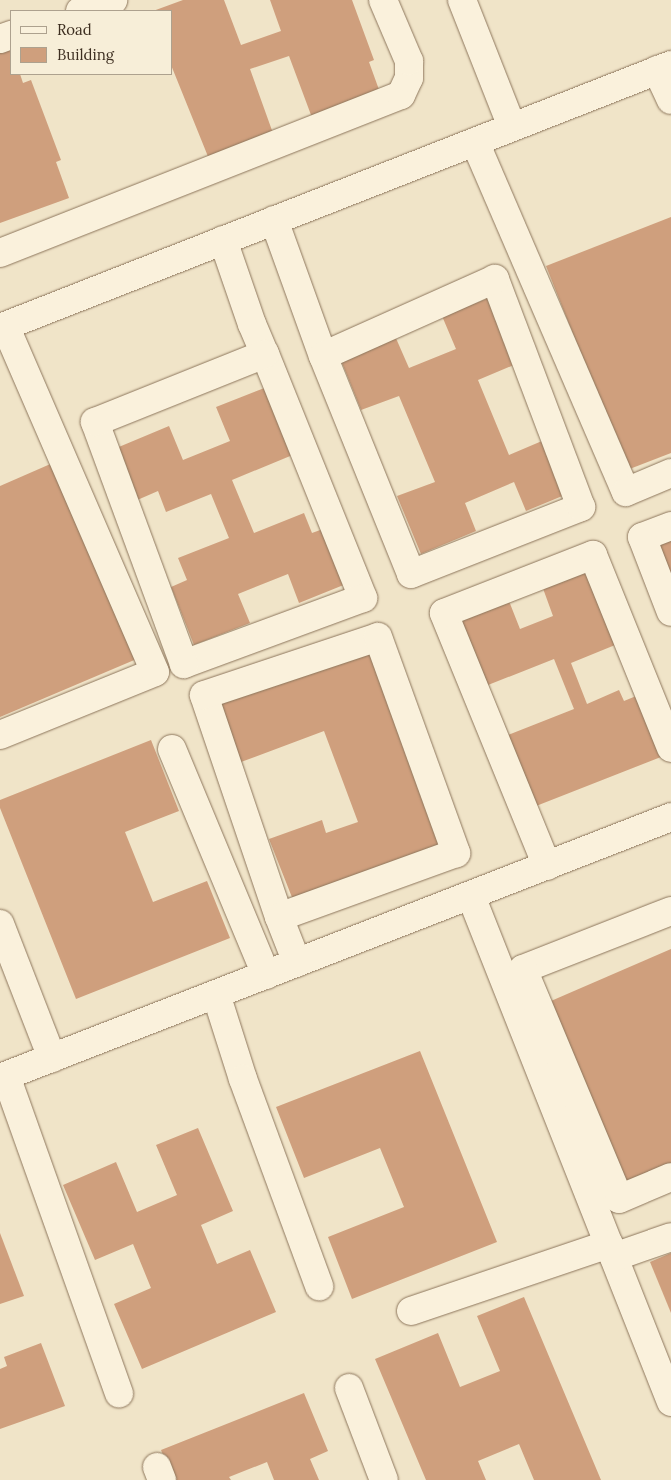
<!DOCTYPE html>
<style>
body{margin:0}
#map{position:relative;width:671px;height:1480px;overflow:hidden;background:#f0e4c8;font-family:Lora,serif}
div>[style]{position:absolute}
.building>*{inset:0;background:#cf9f7d}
.roads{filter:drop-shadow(0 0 1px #8d765c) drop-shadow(0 0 1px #8d765c)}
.street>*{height:28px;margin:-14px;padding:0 14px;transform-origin:14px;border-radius:14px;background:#faf1dc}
span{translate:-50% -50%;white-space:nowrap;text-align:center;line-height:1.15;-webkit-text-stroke:4.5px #f7eed8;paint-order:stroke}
.legend{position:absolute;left:10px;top:10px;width:162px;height:65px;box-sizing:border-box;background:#f7eed8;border:1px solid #ada18e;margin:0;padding:6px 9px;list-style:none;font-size:15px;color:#3d2e20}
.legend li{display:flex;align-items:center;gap:10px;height:25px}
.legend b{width:25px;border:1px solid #ada18e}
</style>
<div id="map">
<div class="building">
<i style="clip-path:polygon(183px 0,224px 0,241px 45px,281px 31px,270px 0,352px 0,374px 60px,369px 62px,382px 98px,314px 123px,289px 56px,250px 69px,274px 136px,209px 159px,171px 65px,171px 11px,153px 11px)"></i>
<i style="clip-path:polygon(10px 47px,11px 74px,20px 74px,23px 83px,31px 80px,61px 160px,56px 162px,69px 198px,0 223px,0 51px)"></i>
<i style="clip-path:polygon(671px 217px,671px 453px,627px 470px,546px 266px)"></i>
<i style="clip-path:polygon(494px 296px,521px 362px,478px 380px,509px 455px,549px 438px,572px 492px,526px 511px,514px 482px,465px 503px,476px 531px,421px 554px,397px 496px,435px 482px,399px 396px,361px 410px,340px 358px,395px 336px,409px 368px,456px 349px,442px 316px)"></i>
<i style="clip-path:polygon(267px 387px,295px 454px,232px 480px,254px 533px,304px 513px,312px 533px,323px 529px,346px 584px,299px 603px,288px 574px,238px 594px,250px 623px,194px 645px,171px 587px,187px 580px,178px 558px,229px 538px,211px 494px,166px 512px,158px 491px,135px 501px,114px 449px,169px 426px,183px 460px,230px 441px,216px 407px)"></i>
<i style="clip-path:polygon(55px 462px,139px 658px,0 717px,0 486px)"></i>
<i style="clip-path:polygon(671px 535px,671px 588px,653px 542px)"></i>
<i style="clip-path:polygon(589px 564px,620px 643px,571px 663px,587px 704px,619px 690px,624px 701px,641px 694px,666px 755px,531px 808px,503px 737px,574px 709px,554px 659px,483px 687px,455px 617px,507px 596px,520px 629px,553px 616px,541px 583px)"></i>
<i style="clip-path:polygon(370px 646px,447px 849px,295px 905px,269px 839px,322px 820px,326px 833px,358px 822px,324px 731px,241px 762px,218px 703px)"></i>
<i style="clip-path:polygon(151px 740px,179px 811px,125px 832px,153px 902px,207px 881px,230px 938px,76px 999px,0 808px,0 800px)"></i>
<i style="clip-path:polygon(671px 949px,671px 1163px,623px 1184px,544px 1004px)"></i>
<i style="clip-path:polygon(420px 1051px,497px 1242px,352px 1299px,328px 1237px,404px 1207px,380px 1148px,304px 1178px,276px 1107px)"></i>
<i style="clip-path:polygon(198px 1128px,233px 1211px,201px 1225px,217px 1264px,250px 1250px,276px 1312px,142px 1369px,114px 1304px,151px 1288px,133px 1244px,95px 1260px,63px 1185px,116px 1162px,137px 1212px,177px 1195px,156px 1145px)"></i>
<i style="clip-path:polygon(0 1233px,24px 1296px,0 1304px)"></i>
<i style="clip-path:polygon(671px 1253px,671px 1313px,650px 1262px)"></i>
<i style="clip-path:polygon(524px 1297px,601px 1480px,534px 1480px,519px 1444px,478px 1461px,486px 1480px,426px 1480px,375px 1359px,438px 1333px,460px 1387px,500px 1371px,477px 1316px)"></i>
<i style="clip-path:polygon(41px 1343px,65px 1406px,0 1429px,0 1369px,7px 1366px,4px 1357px)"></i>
<i style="clip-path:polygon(304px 1393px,328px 1451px,310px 1459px,319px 1480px,274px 1480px,267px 1462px,229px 1477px,231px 1480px,173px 1480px,161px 1450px)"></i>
</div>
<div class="roads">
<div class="street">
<i style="left:462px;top:0;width:136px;rotate:68.5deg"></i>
<i style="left:80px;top:11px;width:35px;rotate:-18deg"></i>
<i style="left:0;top:39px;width:12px;rotate:-20deg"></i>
<i style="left:657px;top:70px;width:33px;rotate:65deg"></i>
<i style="left:475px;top:142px;width:381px;rotate:66.7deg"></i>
<i style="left:626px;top:492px;width:49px;rotate:-22.9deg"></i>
<i style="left:274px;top:220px;width:145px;rotate:70.2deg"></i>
<i style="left:323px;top:356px;width:235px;rotate:68deg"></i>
<i style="left:411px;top:574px;width:183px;rotate:-21.5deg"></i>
<i style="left:581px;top:507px;width:244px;rotate:-110.7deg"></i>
<i style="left:495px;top:279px;width:188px;rotate:155.9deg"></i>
<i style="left:223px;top:240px;width:89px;rotate:71deg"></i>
<i style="left:252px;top:324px;width:33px;rotate:67deg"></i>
<i style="left:265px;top:354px;width:263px;rotate:68.1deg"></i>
<i style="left:363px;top:598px;width:191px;rotate:159.8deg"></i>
<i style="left:184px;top:664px;width:258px;rotate:-110.2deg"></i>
<i style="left:95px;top:422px;width:183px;rotate:-21.8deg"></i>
<i style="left:0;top:253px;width:431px;rotate:-21.5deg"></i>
<i style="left:401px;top:95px;width:19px;rotate:-65deg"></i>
<i style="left:409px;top:78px;width:17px;rotate:-90deg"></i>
<i style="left:409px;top:61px;width:66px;rotate:-113.1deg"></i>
<i style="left:0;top:328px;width:721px;rotate:-21.4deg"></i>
<i style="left:671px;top:526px;width:31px;rotate:159deg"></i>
<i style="left:642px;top:537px;width:80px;rotate:68.9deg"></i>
<i style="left:0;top:735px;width:167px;rotate:-22.1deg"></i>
<i style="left:155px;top:672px;width:377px;rotate:-113.4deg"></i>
<i style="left:172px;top:749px;width:245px;rotate:67.4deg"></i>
<i style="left:547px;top:866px;width:273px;rotate:-112.2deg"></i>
<i style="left:444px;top:613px;width:160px;rotate:-21.3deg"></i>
<i style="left:593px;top:555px;width:208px;rotate:68deg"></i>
<i style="left:471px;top:896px;width:544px;rotate:68.43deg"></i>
<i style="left:671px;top:911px;width:159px;rotate:158.6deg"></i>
<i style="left:523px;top:969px;width:249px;rotate:67.3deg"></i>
<i style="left:619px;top:1199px;width:56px;rotate:-22.9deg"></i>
<i style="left:279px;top:917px;width:234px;rotate:-108.7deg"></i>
<i style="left:204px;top:695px;width:183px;rotate:-18.4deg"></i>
<i style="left:378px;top:637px;width:230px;rotate:70.1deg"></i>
<i style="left:456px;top:853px;width:188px;rotate:160.1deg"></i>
<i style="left:279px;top:917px;width:49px;rotate:68.6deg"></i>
<i style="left:0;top:924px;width:144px;rotate:68.8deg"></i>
<i style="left:216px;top:994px;width:89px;rotate:72.4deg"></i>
<i style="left:243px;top:1079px;width:221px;rotate:69.8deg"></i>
<i style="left:6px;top:1076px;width:337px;rotate:70.4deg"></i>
<i style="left:0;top:1078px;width:720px;rotate:-21.25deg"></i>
<i style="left:614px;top:1257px;width:60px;rotate:-19.3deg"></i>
<i style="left:411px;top:1311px;width:209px;rotate:-18.7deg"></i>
<i style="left:349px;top:1388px;width:98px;rotate:69.2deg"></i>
<i style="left:157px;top:1467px;width:14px;rotate:69deg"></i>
</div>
</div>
<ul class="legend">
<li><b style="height:6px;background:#faf1dc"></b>Road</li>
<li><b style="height:14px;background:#cf9f7d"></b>Building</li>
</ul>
</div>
